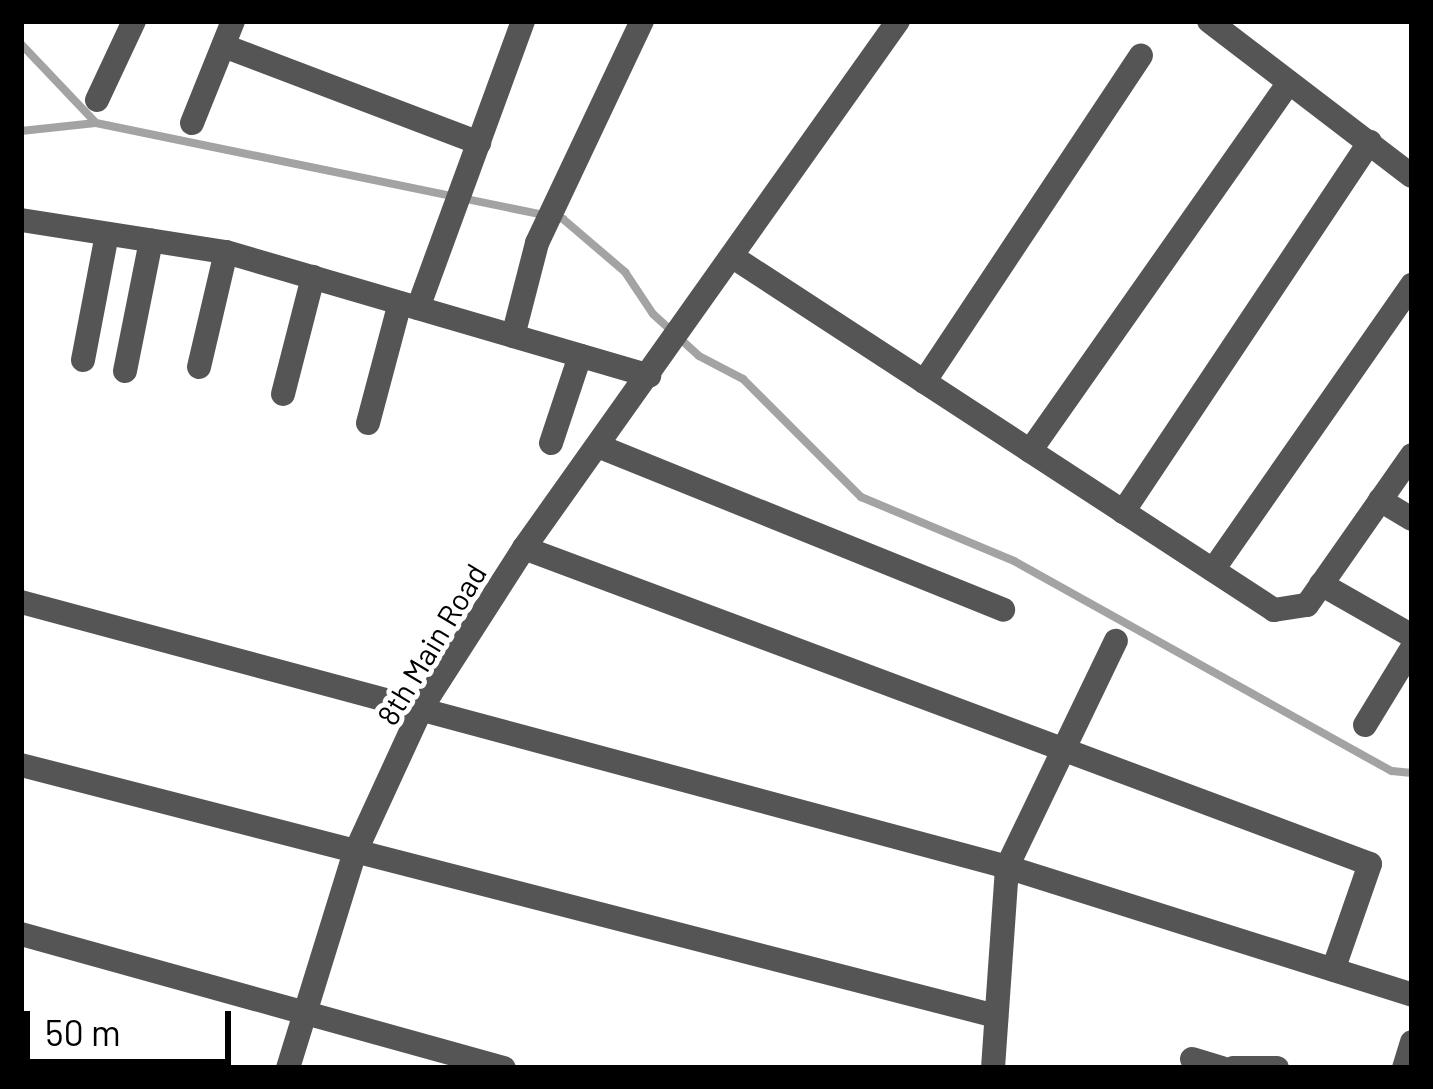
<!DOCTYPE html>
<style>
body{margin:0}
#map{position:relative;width:1433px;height:1089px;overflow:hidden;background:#fff;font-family:Barlow,sans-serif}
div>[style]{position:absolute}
.stream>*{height:8px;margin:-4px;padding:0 4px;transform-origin:4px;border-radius:4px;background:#a3a3a3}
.minor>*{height:24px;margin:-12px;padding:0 12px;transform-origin:12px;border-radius:12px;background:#555}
span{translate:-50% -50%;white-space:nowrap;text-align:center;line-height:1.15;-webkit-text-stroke:10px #fff;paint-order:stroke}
.street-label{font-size:30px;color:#000}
.frame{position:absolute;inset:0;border:24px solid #000;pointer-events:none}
.scale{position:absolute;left:24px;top:1011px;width:207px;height:54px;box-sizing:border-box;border:6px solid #000;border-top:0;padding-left:15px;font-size:36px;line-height:42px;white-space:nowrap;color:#000;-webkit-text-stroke:9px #fff;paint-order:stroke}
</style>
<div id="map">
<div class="stream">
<i style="left:21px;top:44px;width:108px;rotate:46.5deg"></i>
<i style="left:21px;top:131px;width:75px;rotate:-6.1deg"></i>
<i style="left:96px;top:123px;width:477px;rotate:11.6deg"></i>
<i style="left:563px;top:219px;width:82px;rotate:40.5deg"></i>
<i style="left:625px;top:272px;width:50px;rotate:56.3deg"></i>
<i style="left:653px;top:314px;width:62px;rotate:42.4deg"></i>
<i style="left:699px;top:356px;width:50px;rotate:27.6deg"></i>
<i style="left:743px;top:379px;width:167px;rotate:45deg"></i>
<i style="left:861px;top:497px;width:166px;rotate:22.7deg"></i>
<i style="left:1014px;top:561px;width:432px;rotate:29.1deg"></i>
<i style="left:1392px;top:771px;width:20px;rotate:6deg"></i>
</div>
<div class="minor">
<i style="left:1209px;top:21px;width:255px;rotate:37.4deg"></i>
<i style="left:224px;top:46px;width:273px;rotate:20.8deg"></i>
<i style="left:97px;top:100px;width:87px;rotate:-64.9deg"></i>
<i style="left:192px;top:123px;width:110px;rotate:-68.1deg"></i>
<i style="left:21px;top:220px;width:207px;rotate:8.9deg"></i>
<i style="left:226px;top:252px;width:441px;rotate:16.3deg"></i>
<i style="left:733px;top:257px;width:646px;rotate:33.12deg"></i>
<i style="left:1274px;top:610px;width:33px;rotate:-9deg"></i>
<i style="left:1307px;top:605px;width:183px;rotate:-55deg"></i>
<i style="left:418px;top:308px;width:306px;rotate:-69.9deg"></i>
<i style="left:513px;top:336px;width:96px;rotate:-75.5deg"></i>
<i style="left:537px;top:243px;width:246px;rotate:-64.7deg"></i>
<i style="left:83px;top:360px;width:128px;rotate:-79.2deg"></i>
<i style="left:199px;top:367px;width:118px;rotate:-76.8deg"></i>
<i style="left:125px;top:371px;width:133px;rotate:-78.7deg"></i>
<i style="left:924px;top:382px;width:392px;rotate:-56.4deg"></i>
<i style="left:283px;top:394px;width:121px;rotate:-75.6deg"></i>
<i style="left:368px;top:423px;width:124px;rotate:-75.1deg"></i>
<i style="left:551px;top:443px;width:92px;rotate:-71.6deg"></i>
<i style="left:598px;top:446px;width:437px;rotate:22deg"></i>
<i style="left:1030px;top:451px;width:449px;rotate:-54.9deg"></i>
<i style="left:1380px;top:500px;width:37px;rotate:31deg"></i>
<i style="left:1123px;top:512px;width:445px;rotate:-56.3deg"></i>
<i style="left:524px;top:548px;width:903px;rotate:20.48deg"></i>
<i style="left:1370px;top:864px;width:112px;rotate:109.2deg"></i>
<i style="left:1213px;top:570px;width:348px;rotate:-55.1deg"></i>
<i style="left:1321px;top:584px;width:105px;rotate:29.7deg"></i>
<i style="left:21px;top:602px;width:1021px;rotate:15.04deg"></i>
<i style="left:1007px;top:867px;width:425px;rotate:17.5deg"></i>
<i style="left:1365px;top:725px;width:90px;rotate:-58.6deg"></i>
<i style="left:21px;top:765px;width:1007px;rotate:14.44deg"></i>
<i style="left:21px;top:934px;width:501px;rotate:15.51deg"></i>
<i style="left:1192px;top:1059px;width:31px;rotate:17deg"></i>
<i style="left:288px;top:1068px;width:223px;rotate:-72.8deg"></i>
<i style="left:354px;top:855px;width:163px;rotate:-65.3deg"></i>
<i style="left:422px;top:707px;width:189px;rotate:-57.3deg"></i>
<i style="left:524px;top:548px;width:646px;rotate:-54.64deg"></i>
<i style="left:993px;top:1068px;width:201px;rotate:-86deg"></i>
<i style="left:1007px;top:867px;width:251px;rotate:-64.3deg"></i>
<i style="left:1233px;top:1068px;width:44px"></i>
<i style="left:1404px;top:1068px;width:27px;rotate:-73deg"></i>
</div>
<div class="street-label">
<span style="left:431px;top:644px;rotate:-59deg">8th Main Road</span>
</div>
<div class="frame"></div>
<div class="scale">50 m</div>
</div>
